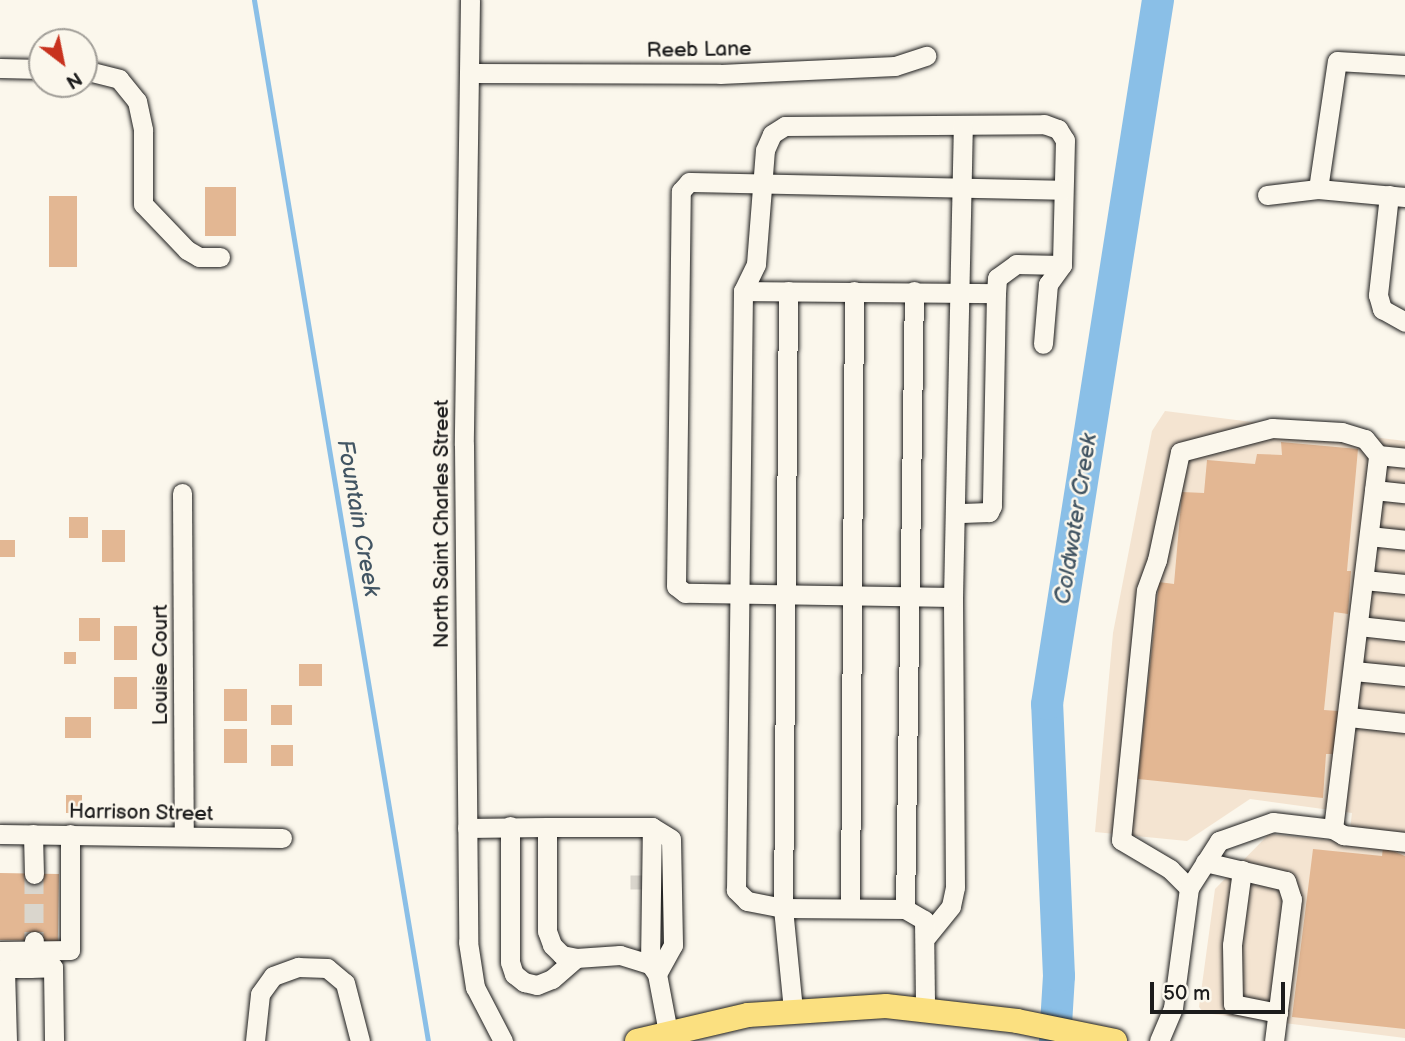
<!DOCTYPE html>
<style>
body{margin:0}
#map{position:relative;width:1405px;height:1041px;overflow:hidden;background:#fbf7ec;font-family:"Balsamiq Sans",sans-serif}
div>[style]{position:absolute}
.built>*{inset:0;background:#f4e4d1}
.stream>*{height:5px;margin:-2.5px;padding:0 2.5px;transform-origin:2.5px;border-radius:2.5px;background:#8abfe7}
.river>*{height:32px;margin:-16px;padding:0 16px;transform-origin:16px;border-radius:16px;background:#8abfe7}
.building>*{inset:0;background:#e3b793;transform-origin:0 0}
.minor-tunnel>*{height:19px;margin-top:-9.5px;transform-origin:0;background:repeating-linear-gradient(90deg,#dad6cd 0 19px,transparent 0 29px)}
.roads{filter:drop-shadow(0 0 2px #1c1c1c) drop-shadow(0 0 2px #1c1c1c)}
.minor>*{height:19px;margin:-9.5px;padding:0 9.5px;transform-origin:9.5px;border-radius:9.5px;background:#fbf7ec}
.major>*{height:24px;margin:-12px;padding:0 12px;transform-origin:12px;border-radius:12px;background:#fbe080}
span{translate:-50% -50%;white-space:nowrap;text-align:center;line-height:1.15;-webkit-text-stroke:5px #fbf7ec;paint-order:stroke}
.street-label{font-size:21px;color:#1c1c1c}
.water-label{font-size:23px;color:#425563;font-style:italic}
.north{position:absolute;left:28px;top:28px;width:70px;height:70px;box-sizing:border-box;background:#fbf7ec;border:2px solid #a29f99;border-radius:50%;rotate:148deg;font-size:19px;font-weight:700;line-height:28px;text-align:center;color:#1c1c1c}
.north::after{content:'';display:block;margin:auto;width:24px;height:32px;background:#c8321e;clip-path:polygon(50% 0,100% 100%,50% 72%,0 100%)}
.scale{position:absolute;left:1150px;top:982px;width:135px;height:32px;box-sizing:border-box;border:4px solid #1c1c1c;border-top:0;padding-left:9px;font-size:21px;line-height:24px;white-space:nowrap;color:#1c1c1c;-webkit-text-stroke:5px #fbf7ec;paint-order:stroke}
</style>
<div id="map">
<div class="built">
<i style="clip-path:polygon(1165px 411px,1405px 441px,1405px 1038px,1204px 1013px,1199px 1007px,1215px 889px,1269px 834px,1377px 845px,1350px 830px,1352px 813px,1250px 799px,1187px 841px,1095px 832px,1113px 633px,1152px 431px)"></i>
</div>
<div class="stream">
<i style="left:254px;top:0;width:1055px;rotate:80.51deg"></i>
</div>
<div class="river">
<i style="left:1055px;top:1041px;width:65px;rotate:-86.5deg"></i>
<i style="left:1059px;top:976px;width:272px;rotate:-92.5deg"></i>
<i style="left:1047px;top:704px;width:713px;rotate:-81.04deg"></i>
</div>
<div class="building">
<i style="left:205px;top:187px;width:31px;height:49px"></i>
<i style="left:49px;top:196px;width:28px;height:71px"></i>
<i style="clip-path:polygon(1281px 442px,1358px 449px,1347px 571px,1351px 571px,1348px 614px,1334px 612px,1324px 710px,1338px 711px,1334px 754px,1326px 754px,1323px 798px,1138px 779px,1159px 582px,1174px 584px,1182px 492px,1204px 493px,1207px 460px,1255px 464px,1257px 454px,1282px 455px)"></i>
<i style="left:69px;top:517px;width:19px;height:21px"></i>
<i style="left:102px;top:530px;width:23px;height:32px"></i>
<i style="left:0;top:540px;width:15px;height:17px"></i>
<i style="left:79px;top:618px;width:21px;height:23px"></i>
<i style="left:137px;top:626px;width:34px;height:23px;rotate:90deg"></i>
<i style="left:64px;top:652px;width:12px;height:12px"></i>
<i style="left:299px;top:664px;width:23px;height:22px"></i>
<i style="left:114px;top:677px;width:23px;height:32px"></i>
<i style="left:224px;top:689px;width:23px;height:32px"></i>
<i style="left:271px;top:705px;width:21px;height:20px"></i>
<i style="left:65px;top:717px;width:26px;height:21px"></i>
<i style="left:224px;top:729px;width:23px;height:34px"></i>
<i style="left:271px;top:745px;width:22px;height:21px"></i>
<i style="left:66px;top:795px;width:16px;height:18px"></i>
<i style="clip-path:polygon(1383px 847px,1405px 856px,1405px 1029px,1292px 1017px,1313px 849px,1382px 856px)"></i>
<i style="left:0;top:873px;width:59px;height:67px;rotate:1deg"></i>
</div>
<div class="minor-tunnel">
<i style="left:34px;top:874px;width:66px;rotate:90deg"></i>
<i style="left:640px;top:875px;width:14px;rotate:90deg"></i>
</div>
<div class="roads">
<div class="minor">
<i style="left:470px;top:0;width:445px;rotate:90.8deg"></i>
<i style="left:464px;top:445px;width:497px;rotate:89.5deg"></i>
<i style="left:468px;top:942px;width:46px;rotate:81.2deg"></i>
<i style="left:475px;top:987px;width:61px;rotate:62.6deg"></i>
<i style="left:0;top:68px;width:42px;rotate:1.4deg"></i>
<i style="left:84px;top:70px;width:36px;rotate:14deg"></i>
<i style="left:119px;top:79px;width:28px;rotate:51deg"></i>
<i style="left:137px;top:101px;width:30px;rotate:78deg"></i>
<i style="left:143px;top:130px;width:74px;rotate:90deg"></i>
<i style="left:143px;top:204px;width:64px;rotate:46.3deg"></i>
<i style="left:187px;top:250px;width:14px;rotate:30deg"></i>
<i style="left:199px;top:257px;width:21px"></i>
<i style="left:470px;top:73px;width:250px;rotate:0.2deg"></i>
<i style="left:720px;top:74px;width:175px;rotate:-2.6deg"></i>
<i style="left:895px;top:66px;width:33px;rotate:-18deg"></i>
<i style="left:1318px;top:189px;width:129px;rotate:-81.6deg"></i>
<i style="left:1337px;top:61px;width:68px;rotate:3.4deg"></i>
<i style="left:1267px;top:195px;width:51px;rotate:-6.7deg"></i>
<i style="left:1318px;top:189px;width:87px;rotate:5.3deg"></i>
<i style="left:1389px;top:195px;width:101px;rotate:96.3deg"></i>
<i style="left:1378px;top:295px;width:15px;rotate:74deg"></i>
<i style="left:1382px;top:309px;width:26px;rotate:29deg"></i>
<i style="left:743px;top:291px;width:253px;rotate:0.5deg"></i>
<i style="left:996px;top:293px;width:213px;rotate:91.1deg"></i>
<i style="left:992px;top:506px;width:7px;rotate:117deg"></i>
<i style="left:989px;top:512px;width:34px;rotate:178deg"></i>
<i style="left:788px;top:291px;width:617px;rotate:90.46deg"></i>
<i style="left:783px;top:908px;width:37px;rotate:-169deg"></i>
<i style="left:747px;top:901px;width:16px;rotate:-135deg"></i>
<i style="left:736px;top:890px;width:599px;rotate:-89.33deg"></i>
<i style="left:743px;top:291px;width:30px;rotate:-64deg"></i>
<i style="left:756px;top:264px;width:114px;rotate:-85.5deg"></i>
<i style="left:765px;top:150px;width:17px;rotate:-66deg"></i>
<i style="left:772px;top:134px;width:15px;rotate:-32deg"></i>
<i style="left:785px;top:126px;width:259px;rotate:-0.4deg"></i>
<i style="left:1044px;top:124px;width:15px;rotate:20deg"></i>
<i style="left:1058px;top:129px;width:13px;rotate:58deg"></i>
<i style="left:1065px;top:140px;width:125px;rotate:91.4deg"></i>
<i style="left:1062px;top:265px;width:24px;rotate:126deg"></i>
<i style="left:1048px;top:284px;width:60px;rotate:94.8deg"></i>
<i style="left:996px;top:293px;width:15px;rotate:-86deg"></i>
<i style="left:997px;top:278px;width:24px;rotate:-36deg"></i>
<i style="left:1016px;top:264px;width:46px;rotate:1.2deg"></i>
<i style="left:1374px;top:490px;width:31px;rotate:6deg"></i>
<i style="left:182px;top:493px;width:343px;rotate:89.7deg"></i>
<i style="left:1369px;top:536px;width:36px;rotate:6deg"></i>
<i style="left:1364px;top:580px;width:41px;rotate:5.6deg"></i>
<i style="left:953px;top:597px;width:268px;rotate:-179.1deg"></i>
<i style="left:685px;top:593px;width:11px;rotate:-142deg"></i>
<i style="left:676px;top:586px;width:395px;rotate:-89.3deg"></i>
<i style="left:681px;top:191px;width:12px;rotate:-48deg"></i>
<i style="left:689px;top:182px;width:374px;rotate:1.2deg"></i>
<i style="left:1359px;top:626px;width:46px;rotate:6.2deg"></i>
<i style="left:1354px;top:671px;width:51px;rotate:5.6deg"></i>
<i style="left:1349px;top:717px;width:56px;rotate:6.1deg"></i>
<i style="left:510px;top:826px;width:136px;rotate:90deg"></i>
<i style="left:510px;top:962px;width:13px;rotate:72deg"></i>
<i style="left:514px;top:974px;width:13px;rotate:39deg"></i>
<i style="left:524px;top:982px;width:13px;rotate:13deg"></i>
<i style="left:537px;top:985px;width:16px;rotate:-22deg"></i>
<i style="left:552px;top:979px;width:32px;rotate:-41deg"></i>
<i style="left:547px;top:827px;width:105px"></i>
<i style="left:652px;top:827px;width:22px;rotate:32deg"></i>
<i style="left:671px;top:839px;width:106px;rotate:88.9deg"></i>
<i style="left:673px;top:945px;width:33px;rotate:119deg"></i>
<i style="left:467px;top:828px;width:80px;rotate:-0.7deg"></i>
<i style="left:547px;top:827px;width:104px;rotate:90deg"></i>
<i style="left:547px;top:931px;width:15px;rotate:70deg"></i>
<i style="left:552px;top:945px;width:14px;rotate:45deg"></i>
<i style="left:562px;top:955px;width:14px;rotate:12deg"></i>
<i style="left:576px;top:958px;width:44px;rotate:-3.9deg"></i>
<i style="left:620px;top:955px;width:31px;rotate:17deg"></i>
<i style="left:650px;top:964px;width:12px;rotate:55deg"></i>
<i style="left:657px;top:974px;width:59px;rotate:79.3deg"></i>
<i style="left:1333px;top:829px;width:12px;rotate:31deg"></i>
<i style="left:1343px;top:835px;width:62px;rotate:6.4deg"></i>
<i style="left:0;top:834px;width:282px;rotate:0.8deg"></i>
<i style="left:33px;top:834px;width:40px;rotate:88.6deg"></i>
<i style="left:1205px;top:862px;width:83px;rotate:13.2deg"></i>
<i style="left:1286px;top:881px;width:19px;rotate:72deg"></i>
<i style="left:1292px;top:899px;width:143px;rotate:97.2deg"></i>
<i style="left:1242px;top:870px;width:76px;rotate:97.6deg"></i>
<i style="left:1232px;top:945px;width:59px;rotate:89deg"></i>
<i style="left:1233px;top:1004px;width:46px;rotate:11.3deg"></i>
<i style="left:1189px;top:888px;width:27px;rotate:-135deg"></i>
<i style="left:1170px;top:869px;width:57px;rotate:-149.4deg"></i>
<i style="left:1121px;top:840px;width:251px;rotate:-84.3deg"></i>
<i style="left:1146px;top:590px;width:32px;rotate:-70deg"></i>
<i style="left:1157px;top:560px;width:110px;rotate:-78deg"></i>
<i style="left:1180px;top:452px;width:95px;rotate:-14.6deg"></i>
<i style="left:1272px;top:428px;width:70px;rotate:3.3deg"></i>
<i style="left:1342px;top:432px;width:24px;rotate:17deg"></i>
<i style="left:1365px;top:439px;width:21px;rotate:51deg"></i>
<i style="left:850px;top:908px;width:617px;rotate:-89.63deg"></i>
<i style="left:905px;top:909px;width:618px;rotate:-89.17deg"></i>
<i style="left:927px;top:936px;width:38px;rotate:-51deg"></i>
<i style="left:951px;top:906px;width:19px;rotate:-78deg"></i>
<i style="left:955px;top:887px;width:290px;rotate:-90.4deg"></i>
<i style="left:953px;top:597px;width:472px;rotate:-88.8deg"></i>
<i style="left:34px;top:941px;width:27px;rotate:98deg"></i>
<i style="left:30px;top:968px;width:23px;rotate:-2deg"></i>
<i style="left:53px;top:967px;width:74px;rotate:89.2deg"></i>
<i style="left:0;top:951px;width:70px;rotate:-0.8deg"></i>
<i style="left:70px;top:950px;width:116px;rotate:-90deg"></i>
<i style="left:650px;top:964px;width:137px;rotate:-89.2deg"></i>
<i style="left:793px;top:1010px;width:102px;rotate:-95.6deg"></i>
<i style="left:783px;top:908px;width:122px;rotate:0.5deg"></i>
<i style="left:905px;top:909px;width:22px;rotate:30deg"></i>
<i style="left:924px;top:920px;width:88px;rotate:89.3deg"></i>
<i style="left:7px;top:1041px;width:73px;rotate:-91.6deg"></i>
<i style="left:5px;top:968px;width:25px"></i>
<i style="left:255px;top:1041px;width:47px;rotate:-83.9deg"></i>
<i style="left:260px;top:994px;width:22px;rotate:-54deg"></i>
<i style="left:273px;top:976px;width:27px;rotate:-20deg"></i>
<i style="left:298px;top:967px;width:29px;rotate:2deg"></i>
<i style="left:327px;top:968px;width:23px;rotate:40deg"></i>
<i style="left:345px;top:983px;width:60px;rotate:75.5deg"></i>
<i style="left:1159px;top:1041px;width:36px;rotate:-67deg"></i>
<i style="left:1173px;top:1008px;width:121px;rotate:-82.4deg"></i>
<i style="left:1189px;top:888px;width:56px;rotate:-57.4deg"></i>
<i style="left:1219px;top:841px;width:57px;rotate:-19.4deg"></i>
<i style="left:1273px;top:822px;width:60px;rotate:6.7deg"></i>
<i style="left:1333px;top:829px;width:377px;rotate:-83.1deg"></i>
<i style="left:1378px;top:455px;width:27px;rotate:6deg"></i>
</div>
<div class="major">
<i style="left:637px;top:1041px;width:114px;rotate:-13.2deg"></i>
<i style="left:748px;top:1015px;width:138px;rotate:-3.7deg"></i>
<i style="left:886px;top:1006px;width:132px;rotate:6.5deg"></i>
<i style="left:1017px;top:1021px;width:100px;rotate:11.5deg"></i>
</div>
</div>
<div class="street-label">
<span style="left:699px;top:50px;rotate:-1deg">Reeb Lane</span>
<span style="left:442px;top:524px;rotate:-90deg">North Saint Charles Street</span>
<span style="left:161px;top:665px;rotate:-90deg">Louise Court</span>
<span style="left:141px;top:813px;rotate:1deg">Harrison Street</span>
</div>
<div class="water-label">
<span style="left:358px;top:518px;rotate:80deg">Fountain Creek</span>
<span style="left:1076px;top:519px;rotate:-81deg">Coldwater Creek</span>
</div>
<div class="north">N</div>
<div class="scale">50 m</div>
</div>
